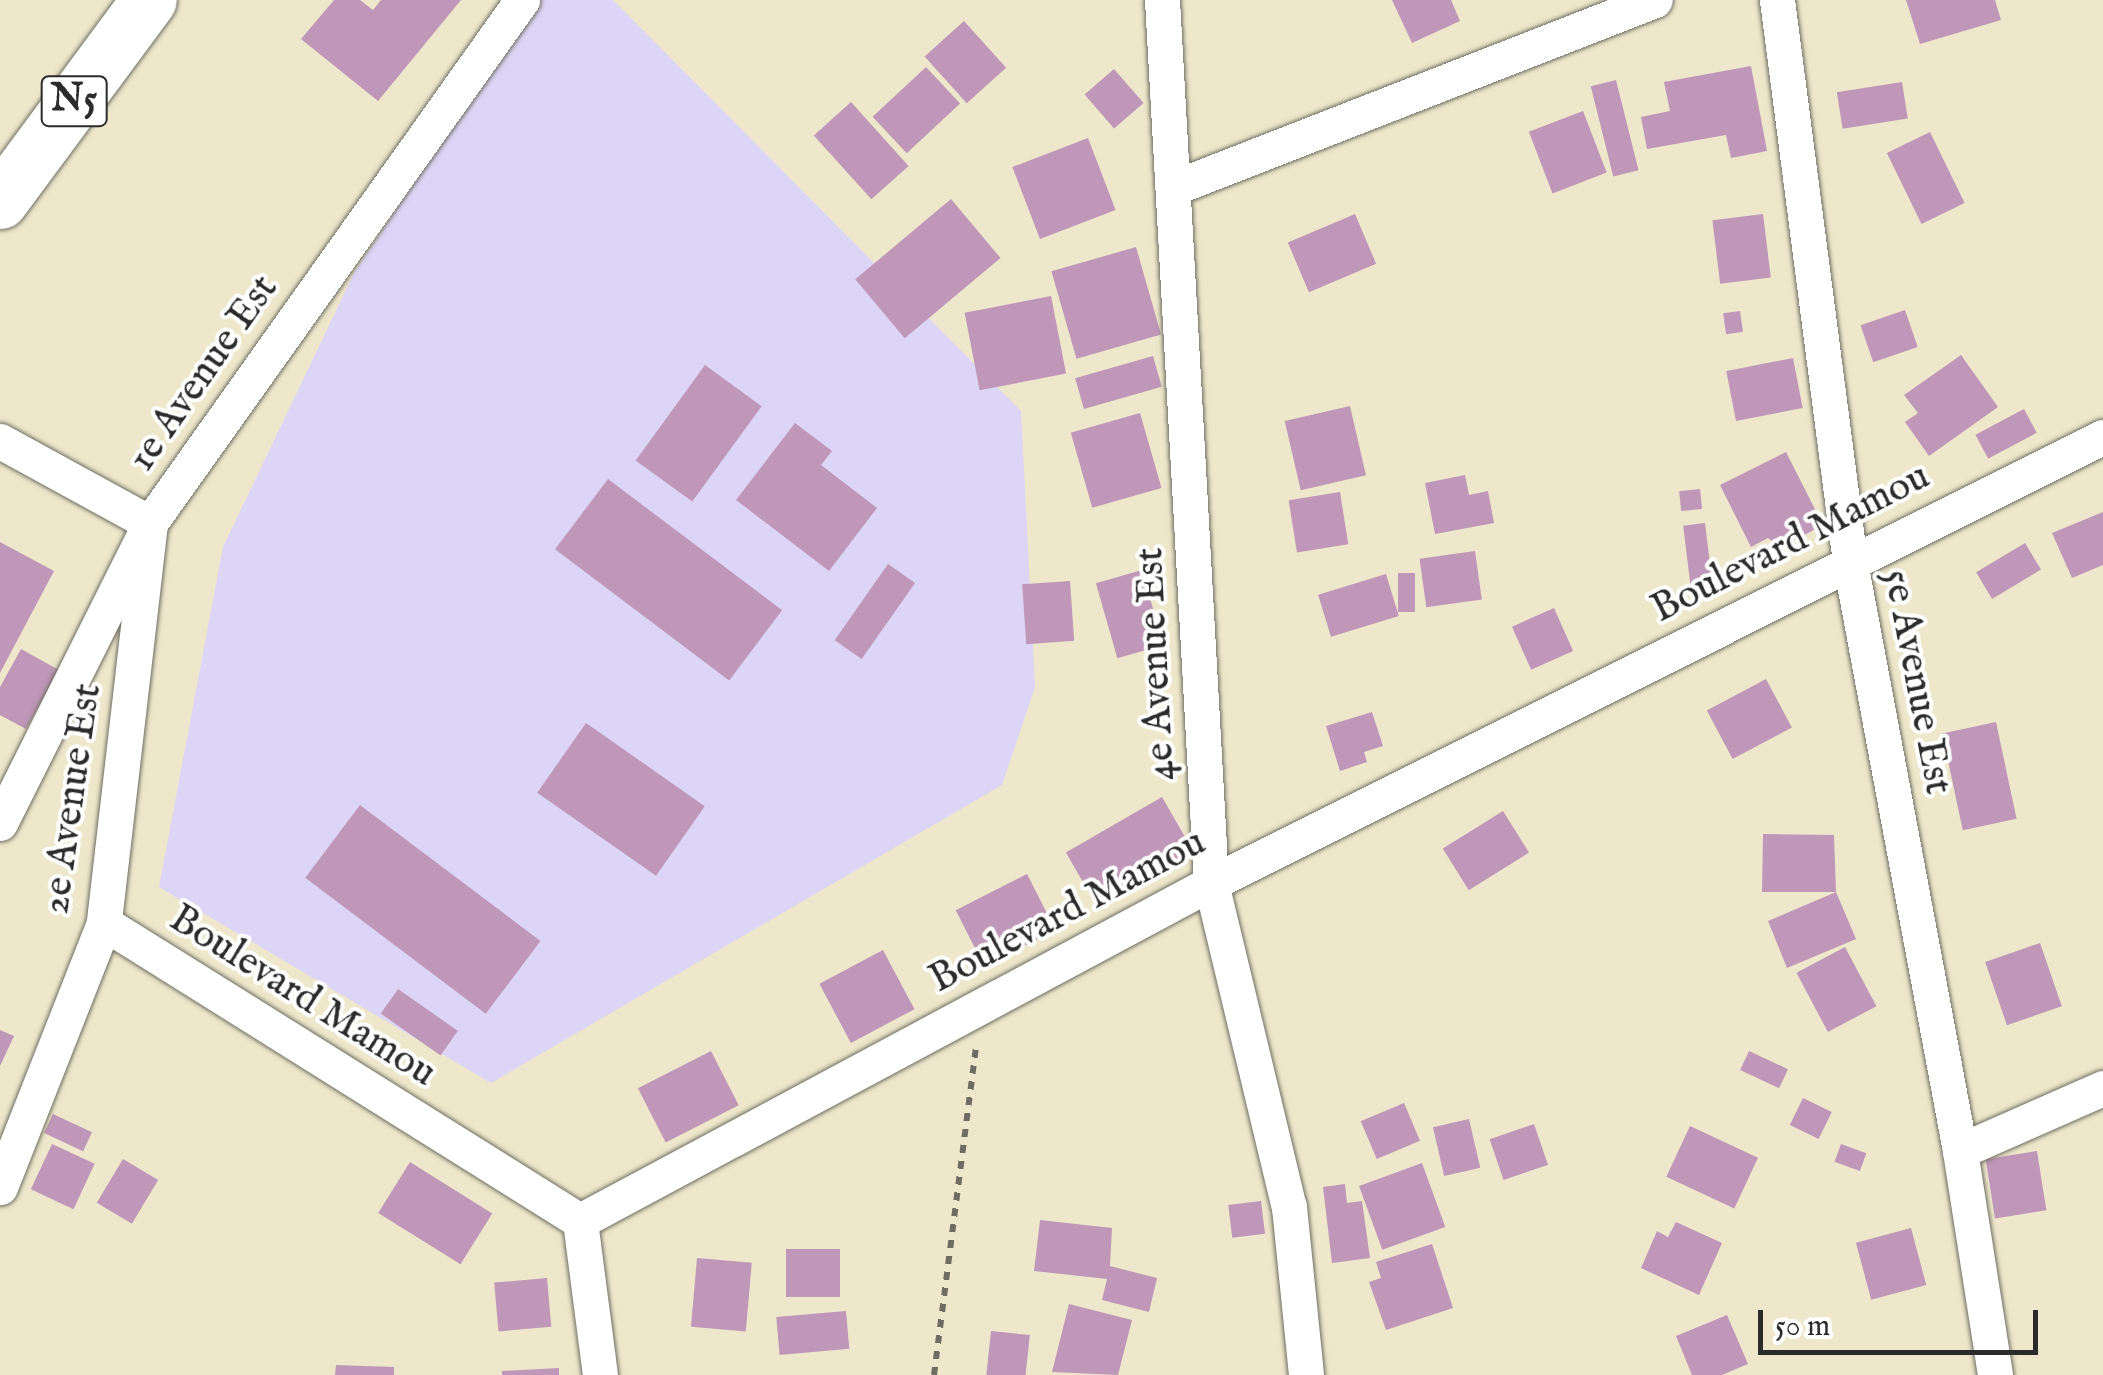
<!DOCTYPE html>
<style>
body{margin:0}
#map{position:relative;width:2103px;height:1375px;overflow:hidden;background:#eee7cb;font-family:"IM FELL English",serif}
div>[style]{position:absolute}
.built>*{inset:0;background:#ddd5f6}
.building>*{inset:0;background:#bf97b8;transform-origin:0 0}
.path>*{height:6px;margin-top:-3px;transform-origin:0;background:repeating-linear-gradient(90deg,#6f6d63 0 8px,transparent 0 16px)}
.roads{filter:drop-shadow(0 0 2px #6f6d63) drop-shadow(0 0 2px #6f6d63)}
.street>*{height:35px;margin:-17.5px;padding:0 17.5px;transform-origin:17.5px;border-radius:17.5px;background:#fff}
.highway>*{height:55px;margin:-27.5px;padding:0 27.5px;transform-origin:27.5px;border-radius:27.5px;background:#fff}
span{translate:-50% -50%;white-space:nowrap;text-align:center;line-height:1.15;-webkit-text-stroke:8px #fff;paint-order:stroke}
.shield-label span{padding:2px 8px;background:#fff;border:2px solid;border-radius:8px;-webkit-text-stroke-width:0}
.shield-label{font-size:38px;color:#2b2b2b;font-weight:700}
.street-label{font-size:40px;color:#2b2b2b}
.scale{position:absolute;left:1758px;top:1310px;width:280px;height:45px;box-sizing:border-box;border:5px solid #2b2b2b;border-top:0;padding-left:12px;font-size:30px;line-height:35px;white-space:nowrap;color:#2b2b2b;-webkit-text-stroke:8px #fff;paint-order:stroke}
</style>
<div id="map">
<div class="built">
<i style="clip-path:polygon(536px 0,613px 0,1021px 411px,1035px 687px,1002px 785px,491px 1083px,159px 887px,223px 547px,354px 273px)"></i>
</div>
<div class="building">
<i style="clip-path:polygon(334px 0,360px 0,373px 10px,381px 0,461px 0,378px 101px,301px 39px)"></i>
<i style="clip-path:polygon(1392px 0,1451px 0,1460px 21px,1412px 43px)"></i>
<i style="clip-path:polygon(1906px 0,1995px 0,2001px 20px,1920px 44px)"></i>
<i style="left:964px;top:21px;width:63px;height:53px;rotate:48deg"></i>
<i style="clip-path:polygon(1751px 66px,1767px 151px,1731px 158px,1726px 135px,1647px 149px,1641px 117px,1670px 111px,1664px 82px)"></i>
<i style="left:926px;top:67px;width:50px;height:73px;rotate:47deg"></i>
<i style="left:1114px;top:69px;width:45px;height:39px;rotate:49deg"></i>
<i style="left:1616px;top:80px;width:93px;height:26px;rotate:76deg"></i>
<i style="left:1902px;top:82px;width:37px;height:66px;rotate:81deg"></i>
<i style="left:851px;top:102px;width:86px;height:50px;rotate:48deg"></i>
<i style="left:1583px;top:111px;width:66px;height:58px;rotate:69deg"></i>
<i style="left:1930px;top:132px;width:79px;height:48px;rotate:64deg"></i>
<i style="left:1088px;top:138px;width:77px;height:81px;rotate:69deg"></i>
<i style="left:951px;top:199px;width:77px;height:125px;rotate:50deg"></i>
<i style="left:1355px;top:214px;width:54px;height:73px;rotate:67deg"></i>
<i style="left:1763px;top:214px;width:64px;height:51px;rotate:83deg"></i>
<i style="left:1136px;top:247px;width:91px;height:88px;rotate:74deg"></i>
<i style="left:1051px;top:296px;width:79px;height:88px;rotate:79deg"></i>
<i style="left:1905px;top:310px;width:39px;height:47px;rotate:71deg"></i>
<i style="left:1740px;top:311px;width:21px;height:17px;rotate:82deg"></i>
<i style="clip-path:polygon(1961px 355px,1998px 407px,1929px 456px,1905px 422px,1918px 413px,1904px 395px)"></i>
<i style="left:1153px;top:356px;width:32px;height:81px;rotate:74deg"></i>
<i style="left:1793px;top:358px;width:51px;height:68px;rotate:79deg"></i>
<i style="left:705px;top:365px;width:70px;height:118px;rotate:36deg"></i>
<i style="left:1350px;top:406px;width:71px;height:67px;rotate:77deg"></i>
<i style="left:2024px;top:409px;width:27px;height:55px;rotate:62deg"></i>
<i style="left:1140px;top:413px;width:78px;height:72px;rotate:74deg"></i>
<i style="clip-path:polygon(795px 423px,832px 451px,821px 465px,877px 508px,829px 571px,736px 500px)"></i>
<i style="clip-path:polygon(1786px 452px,1823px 525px,1780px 548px,1768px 538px,1751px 547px,1720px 485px)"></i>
<i style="clip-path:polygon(1465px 475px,1469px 495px,1488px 491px,1494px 523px,1435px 534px,1425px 483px)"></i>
<i style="left:608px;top:479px;width:218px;height:88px;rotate:37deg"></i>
<i style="left:1700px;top:489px;width:20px;height:21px;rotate:84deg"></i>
<i style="left:1340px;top:492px;width:53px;height:52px;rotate:81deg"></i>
<i style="clip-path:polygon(2103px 512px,2103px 565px,2072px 578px,2052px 533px)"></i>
<i style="left:1705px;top:523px;width:72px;height:22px;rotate:83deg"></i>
<i style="clip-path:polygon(0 542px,54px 571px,0 673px)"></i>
<i style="left:2025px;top:543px;width:31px;height:57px;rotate:59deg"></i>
<i style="left:1766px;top:545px;width:17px;height:25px;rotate:66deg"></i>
<i style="left:1475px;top:551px;width:49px;height:56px;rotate:82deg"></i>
<i style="left:888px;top:564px;width:33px;height:93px;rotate:35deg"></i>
<i style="left:1142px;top:570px;width:78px;height:48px;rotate:74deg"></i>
<i style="left:1398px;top:573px;width:17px;height:39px"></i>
<i style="left:1386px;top:574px;width:44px;height:71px;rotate:73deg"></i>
<i style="left:1070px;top:581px;width:60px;height:48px;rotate:86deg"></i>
<i style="left:1554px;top:608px;width:47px;height:46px;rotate:66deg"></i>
<i style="clip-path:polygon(21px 649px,59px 670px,26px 729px,0 715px,0 687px)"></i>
<i style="left:1766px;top:679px;width:55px;height:67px;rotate:62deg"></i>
<i style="clip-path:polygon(1372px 712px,1383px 746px,1364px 752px,1367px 762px,1340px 771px,1326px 726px)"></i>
<i style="left:1996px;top:722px;width:99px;height:55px;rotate:78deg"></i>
<i style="left:586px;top:723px;width:145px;height:85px;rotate:35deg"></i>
<i style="left:1162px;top:797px;width:62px;height:111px;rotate:60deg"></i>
<i style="left:360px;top:805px;width:226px;height:91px;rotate:37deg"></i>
<i style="left:1503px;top:811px;width:49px;height:71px;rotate:58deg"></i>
<i style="clip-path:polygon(1763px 834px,1834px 835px,1836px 892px,1856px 939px,1787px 968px,1768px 921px,1836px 892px,1762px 892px)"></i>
<i style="left:1027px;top:874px;width:63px;height:80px;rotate:63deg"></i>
<i style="left:2040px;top:943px;width:67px;height:58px;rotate:71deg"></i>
<i style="left:1845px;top:947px;width:67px;height:55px;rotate:62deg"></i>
<i style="left:883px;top:950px;width:67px;height:72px;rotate:62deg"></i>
<i style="left:398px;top:989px;width:73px;height:30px;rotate:35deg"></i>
<i style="clip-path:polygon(0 1030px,14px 1036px,0 1066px)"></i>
<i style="left:711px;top:1051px;width:61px;height:82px;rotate:63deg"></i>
<i style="left:1749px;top:1051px;width:43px;height:21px;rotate:25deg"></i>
<i style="left:1803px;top:1098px;width:32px;height:30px;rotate:26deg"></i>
<i style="left:1404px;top:1103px;width:41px;height:47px;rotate:67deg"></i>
<i style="left:53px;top:1114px;width:43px;height:21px;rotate:25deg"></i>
<i style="left:1469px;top:1119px;width:50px;height:37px;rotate:77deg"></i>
<i style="left:1534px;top:1124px;width:43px;height:47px;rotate:71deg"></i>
<i style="left:1690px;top:1126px;width:75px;height:56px;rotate:25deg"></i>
<i style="left:52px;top:1144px;width:47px;height:50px;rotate:25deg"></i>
<i style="left:1841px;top:1144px;width:27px;height:19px;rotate:20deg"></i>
<i style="left:2037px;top:1151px;width:60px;height:52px;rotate:81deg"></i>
<i style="left:123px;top:1159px;width:41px;height:51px;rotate:31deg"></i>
<i style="left:410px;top:1162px;width:97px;height:60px;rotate:32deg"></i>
<i style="left:1422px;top:1163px;width:68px;height:67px;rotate:70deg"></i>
<i style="clip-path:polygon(1345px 1184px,1347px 1203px,1362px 1201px,1370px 1258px,1332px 1263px,1323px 1187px)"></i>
<i style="left:1261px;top:1201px;width:33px;height:33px;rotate:83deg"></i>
<i style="clip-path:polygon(1040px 1220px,1112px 1228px,1110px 1266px,1157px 1278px,1149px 1312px,1102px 1300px,1107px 1279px,1034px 1271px)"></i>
<i style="clip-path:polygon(1676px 1222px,1722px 1243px,1699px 1295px,1641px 1268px,1657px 1231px,1668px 1237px)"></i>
<i style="left:1911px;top:1228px;width:59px;height:57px;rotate:75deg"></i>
<i style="clip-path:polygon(1432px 1244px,1453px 1308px,1386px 1330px,1369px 1282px,1381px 1278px,1376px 1262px)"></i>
<i style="left:786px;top:1249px;width:54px;height:48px"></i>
<i style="left:697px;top:1258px;width:55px;height:69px;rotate:5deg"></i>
<i style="left:547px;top:1278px;width:49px;height:53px;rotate:85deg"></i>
<i style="clip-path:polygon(1069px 1304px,1132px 1320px,1118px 1375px,1052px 1372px)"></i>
<i style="left:846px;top:1311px;width:38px;height:70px;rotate:85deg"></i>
<i style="clip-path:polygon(1727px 1315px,1748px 1364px,1722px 1375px,1692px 1375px,1676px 1336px)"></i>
<i style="left:991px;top:1331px;width:39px;height:44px;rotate:6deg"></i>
<i style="clip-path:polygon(336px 1365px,394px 1367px,394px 1375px,335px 1375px)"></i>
<i style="clip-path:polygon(559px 1368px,559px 1375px,502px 1375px,502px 1371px)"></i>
</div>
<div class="path">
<i style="left:934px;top:1375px;width:331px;rotate:-82.7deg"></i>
</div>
<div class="roads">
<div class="street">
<i style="left:1162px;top:0;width:884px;rotate:86.82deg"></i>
<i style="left:1211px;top:883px;width:333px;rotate:76.5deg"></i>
<i style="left:1289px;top:1207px;width:169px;rotate:84.2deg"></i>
<i style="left:1777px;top:0;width:567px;rotate:82.6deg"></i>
<i style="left:1850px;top:562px;width:599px;rotate:79.42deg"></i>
<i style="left:1960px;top:1151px;width:227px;rotate:81.1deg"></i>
<i style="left:1173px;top:188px;width:517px;rotate:-21.31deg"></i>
<i style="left:0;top:441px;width:171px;rotate:28.7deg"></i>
<i style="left:150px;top:523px;width:403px;rotate:96.6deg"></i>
<i style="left:104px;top:923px;width:284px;rotate:111.5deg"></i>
<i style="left:0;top:823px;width:335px;rotate:-63.4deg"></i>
<i style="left:150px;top:523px;width:642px;rotate:-54.58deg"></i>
<i style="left:104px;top:923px;width:562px;rotate:32.05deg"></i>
<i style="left:580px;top:1221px;width:716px;rotate:-28.18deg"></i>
<i style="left:1211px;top:883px;width:997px;rotate:-26.57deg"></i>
<i style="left:1960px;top:1151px;width:156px;rotate:-23.8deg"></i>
<i style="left:580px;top:1221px;width:155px;rotate:82.6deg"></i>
</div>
<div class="highway">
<i style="left:0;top:201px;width:250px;rotate:-53.5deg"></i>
</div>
</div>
<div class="shield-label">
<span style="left:74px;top:101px">N5</span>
</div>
<div class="street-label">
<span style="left:204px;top:374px;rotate:-55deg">1e Avenue Est</span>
<span style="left:1791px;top:544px;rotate:-27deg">Boulevard Mamou</span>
<span style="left:1157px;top:664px;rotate:-93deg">4e Avenue Est</span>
<span style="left:1916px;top:682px;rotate:79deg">5e Avenue Est</span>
<span style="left:73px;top:799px;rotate:-82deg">2e Avenue Est</span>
<span style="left:1068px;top:912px;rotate:-28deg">Boulevard Mamou</span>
<span style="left:302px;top:997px;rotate:32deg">Boulevard Mamou</span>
</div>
<div class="scale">50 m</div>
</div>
